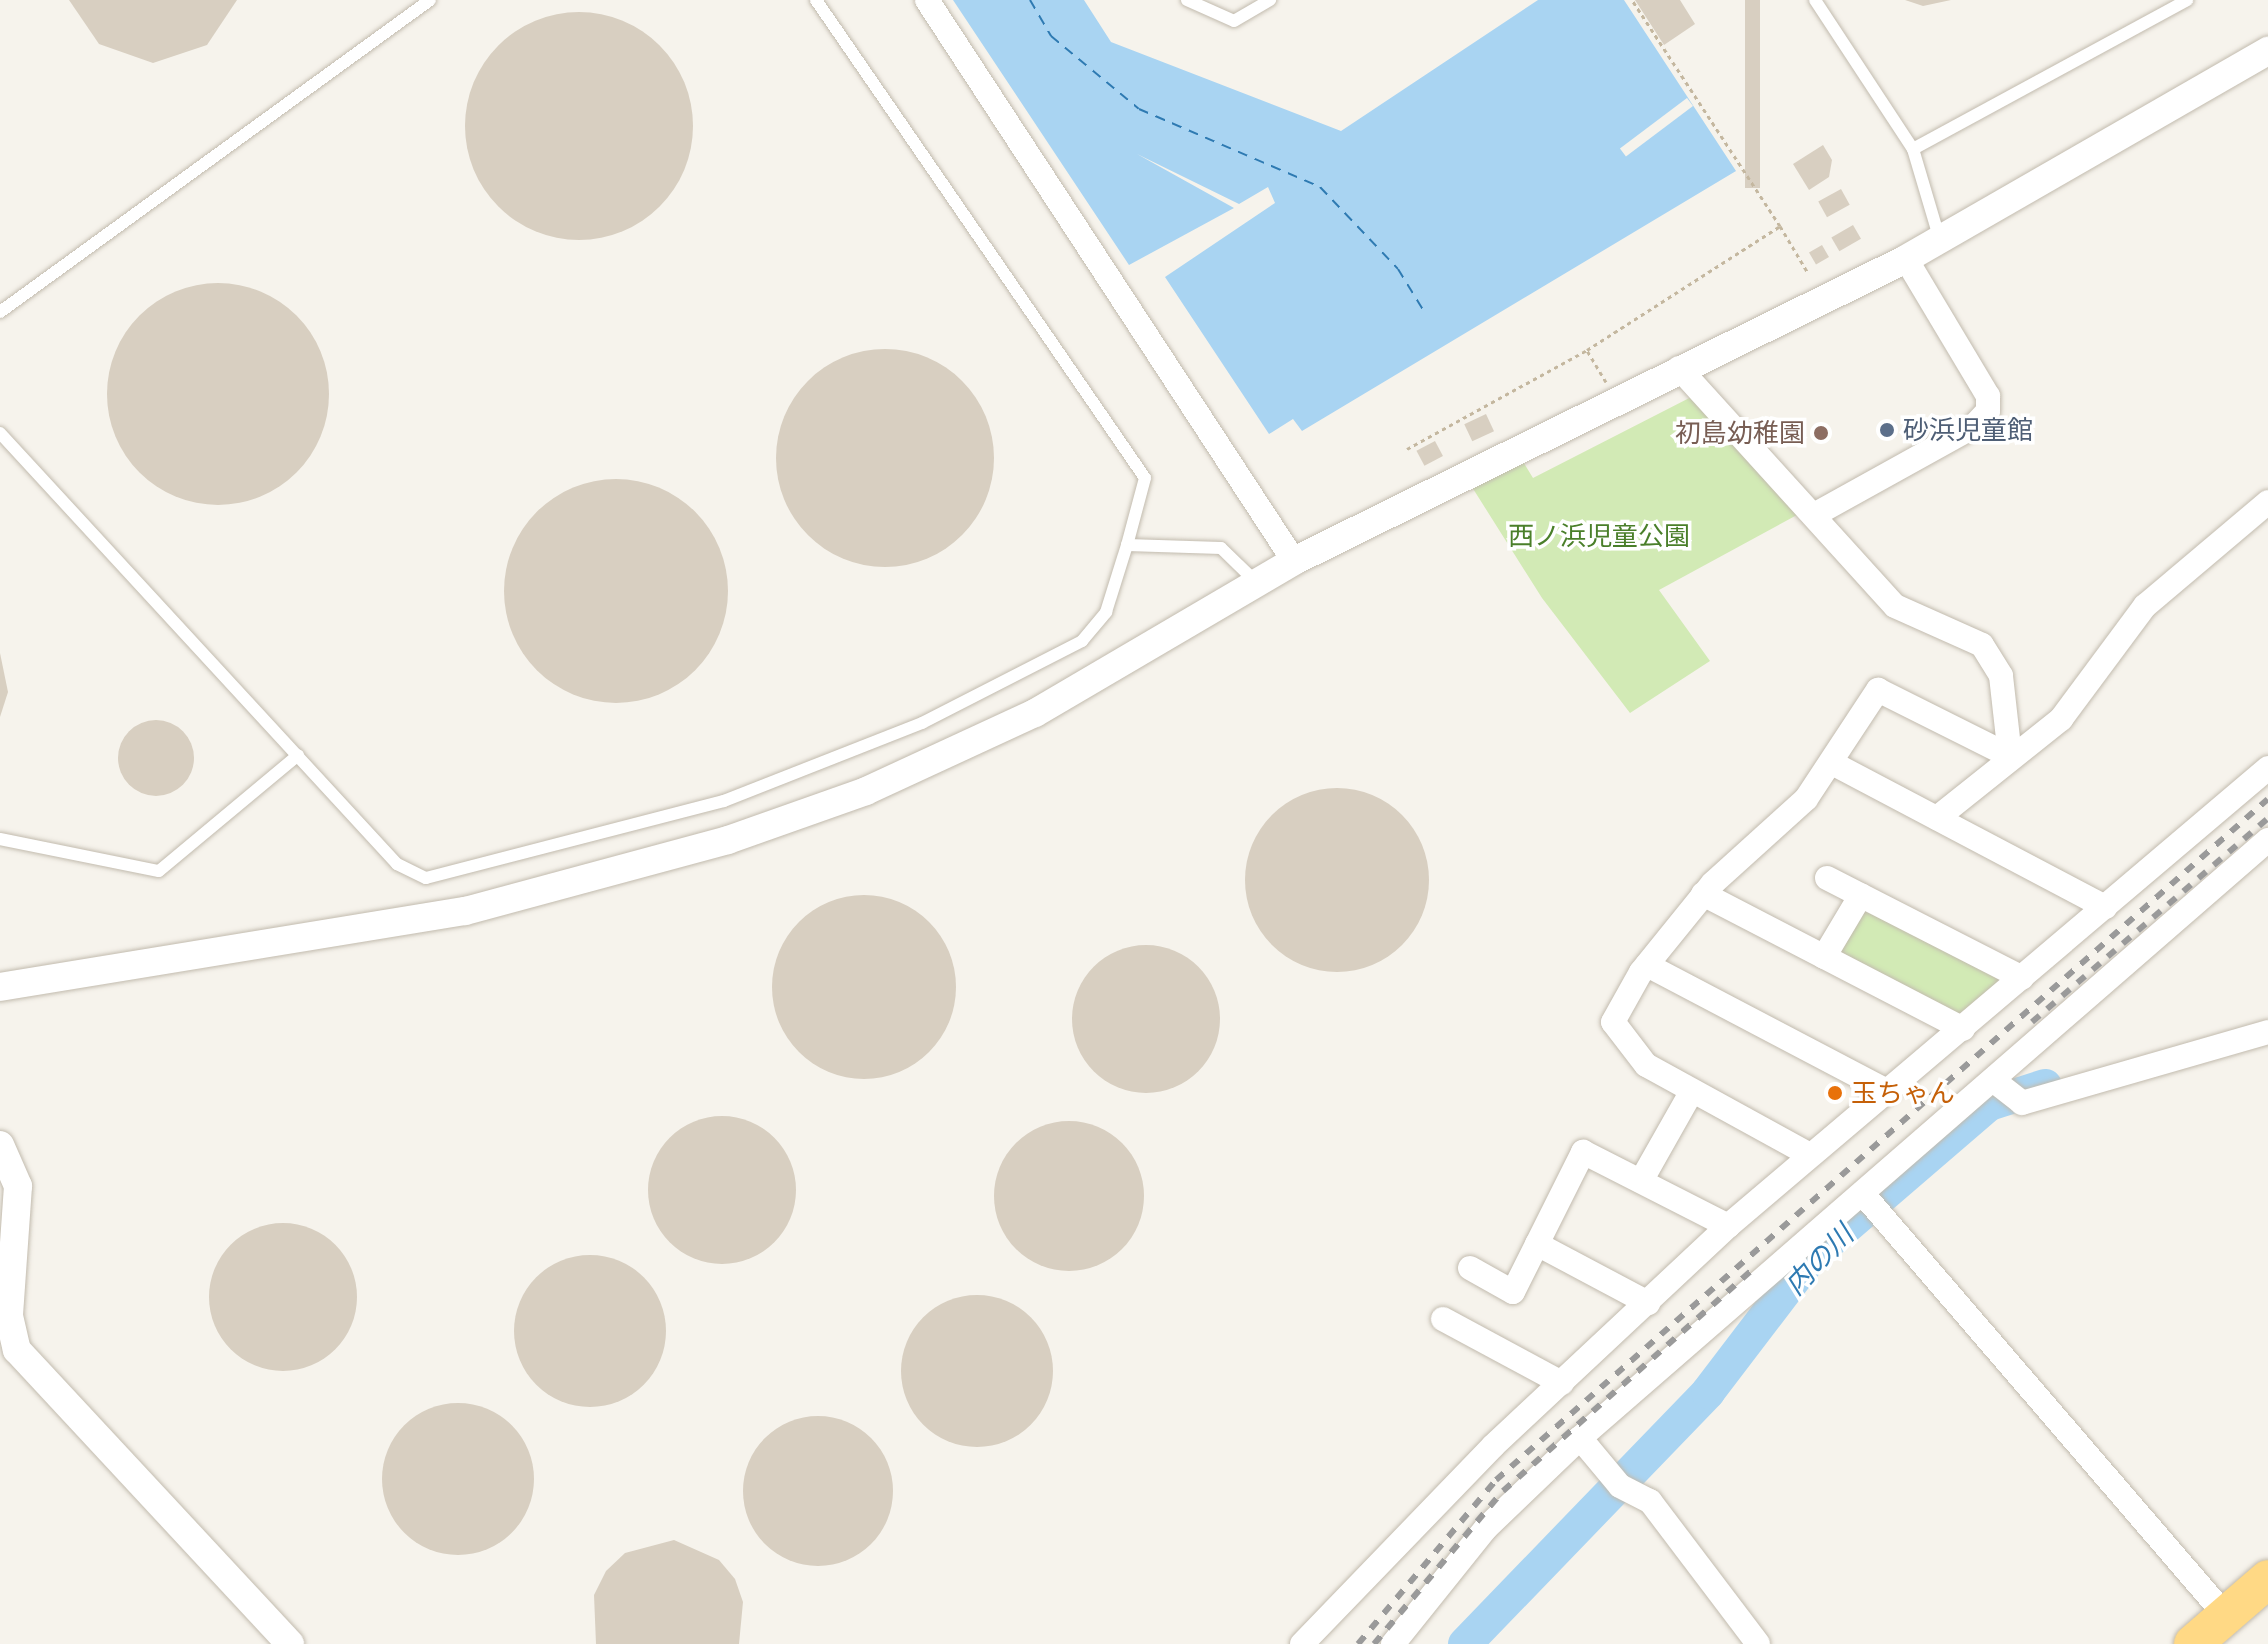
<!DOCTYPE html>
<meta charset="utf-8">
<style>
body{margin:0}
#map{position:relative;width:2268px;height:1644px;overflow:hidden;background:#f6f3ec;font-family:"Open Sans","Noto Sans JP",sans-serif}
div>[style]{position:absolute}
.green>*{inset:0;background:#d2eab5}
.water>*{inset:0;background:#a9d4f2}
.pier>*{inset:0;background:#f6f3ec;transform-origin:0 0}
.river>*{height:34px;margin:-17px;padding:0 17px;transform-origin:17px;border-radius:17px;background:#a9d4f2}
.ferry>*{height:2px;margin-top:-1px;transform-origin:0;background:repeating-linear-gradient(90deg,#2e7ab2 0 10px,transparent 0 18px)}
.building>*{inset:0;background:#d8cfc1;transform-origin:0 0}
.round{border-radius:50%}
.path>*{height:3px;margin-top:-1.5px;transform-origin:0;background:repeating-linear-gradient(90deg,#c4b79f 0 4px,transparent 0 8px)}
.roads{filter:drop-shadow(0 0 2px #c2bbae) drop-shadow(0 0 2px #c2bbae)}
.service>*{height:12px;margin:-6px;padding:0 6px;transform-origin:6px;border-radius:6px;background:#fff}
.minor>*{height:24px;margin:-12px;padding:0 12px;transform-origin:12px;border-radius:12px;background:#fff}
.tertiary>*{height:28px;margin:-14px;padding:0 14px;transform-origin:14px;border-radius:14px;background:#fff}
.trunk>*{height:38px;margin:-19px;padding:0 19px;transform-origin:19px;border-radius:19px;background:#ffd985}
.rail>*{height:6px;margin-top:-3px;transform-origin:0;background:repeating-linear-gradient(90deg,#9a9a9a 0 10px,transparent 0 20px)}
.dots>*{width:22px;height:22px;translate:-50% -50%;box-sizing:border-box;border:4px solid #fff;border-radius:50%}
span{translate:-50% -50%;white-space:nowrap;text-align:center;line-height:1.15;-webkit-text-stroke:7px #fff;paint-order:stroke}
.service-label{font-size:26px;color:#4e5e75}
.left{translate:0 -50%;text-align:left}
.education-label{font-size:26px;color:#785e54}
.right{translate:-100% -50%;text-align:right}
.park-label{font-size:26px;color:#4a7f2a}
.food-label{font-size:26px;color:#c56008}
.water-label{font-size:28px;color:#2e7ab2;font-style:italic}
</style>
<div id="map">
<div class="green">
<i style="clip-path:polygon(1701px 392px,1808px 509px,1659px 590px,1710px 661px,1630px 713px,1542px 598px,1465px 476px,1516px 450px,1533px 478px)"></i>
<i style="clip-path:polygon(1867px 904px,2001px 971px,2002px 983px,1956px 1016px,1835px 954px)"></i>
</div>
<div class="water">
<i style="clip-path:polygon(953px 0,1084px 0,1111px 42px,1341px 131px,1538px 0,1624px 0,1736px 171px,1302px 431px,1293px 419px,1269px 434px,1165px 277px,1275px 203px,1268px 187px,1239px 204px,1137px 154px,1234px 208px,1129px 265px)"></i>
</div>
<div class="pier">
<i style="left:1687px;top:98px;width:10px;height:84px;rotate:53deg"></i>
</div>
<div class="river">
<i style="left:1465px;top:1644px;width:350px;rotate:-46deg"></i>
<i style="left:1708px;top:1392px;width:170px;rotate:-52.7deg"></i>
<i style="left:1811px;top:1257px;width:235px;rotate:-40.7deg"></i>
<i style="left:1989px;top:1104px;width:59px;rotate:-17.8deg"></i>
</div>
<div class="ferry">
<i style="left:1030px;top:0;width:42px;rotate:59.7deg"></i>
<i style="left:1051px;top:36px;width:114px;rotate:39.7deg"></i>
<i style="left:1139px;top:109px;width:197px;rotate:23.3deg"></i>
<i style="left:1320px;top:187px;width:113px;rotate:46.4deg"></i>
<i style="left:1398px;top:269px;width:52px;rotate:58.5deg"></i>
</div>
<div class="building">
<i style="clip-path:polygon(69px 0,237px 0,207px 45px,153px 63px,99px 44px)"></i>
<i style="clip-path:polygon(1635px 0,1680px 0,1695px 24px,1664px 45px)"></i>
<i style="left:1745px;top:0;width:15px;height:188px"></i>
<i style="clip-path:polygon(1905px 0,1951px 0,1923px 6px)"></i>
<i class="round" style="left:465px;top:12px;width:228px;height:228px"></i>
<i style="clip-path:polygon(1823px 145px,1832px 160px,1829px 177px,1809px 190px,1793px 164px)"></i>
<i style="left:1841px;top:189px;width:18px;height:26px;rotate:61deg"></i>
<i style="left:1853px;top:225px;width:16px;height:25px;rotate:60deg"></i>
<i style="left:1822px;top:245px;width:14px;height:15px;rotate:60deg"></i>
<i class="round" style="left:107px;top:283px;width:222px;height:222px"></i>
<i class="round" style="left:776px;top:349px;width:218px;height:218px"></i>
<i style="left:1486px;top:414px;width:19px;height:24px;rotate:65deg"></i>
<i style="left:1435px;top:441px;width:17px;height:21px;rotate:62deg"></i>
<i class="round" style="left:504px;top:479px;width:224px;height:224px"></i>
<i style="clip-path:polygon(0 653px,8px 692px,0 717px)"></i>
<i class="round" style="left:118px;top:720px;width:76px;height:76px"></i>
<i class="round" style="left:1245px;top:788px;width:184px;height:184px"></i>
<i class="round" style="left:772px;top:895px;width:184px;height:184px"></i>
<i class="round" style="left:1072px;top:945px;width:148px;height:148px"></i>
<i class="round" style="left:648px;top:1116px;width:148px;height:148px"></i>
<i class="round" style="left:994px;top:1121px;width:150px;height:150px"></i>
<i class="round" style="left:209px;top:1223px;width:148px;height:148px"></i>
<i class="round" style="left:514px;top:1255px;width:152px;height:152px"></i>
<i class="round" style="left:901px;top:1295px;width:152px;height:152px"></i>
<i class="round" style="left:382px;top:1403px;width:152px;height:152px"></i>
<i class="round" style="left:743px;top:1416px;width:150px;height:150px"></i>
<i style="clip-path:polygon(674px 1540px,719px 1560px,735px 1579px,743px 1602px,739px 1644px,596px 1644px,594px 1595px,606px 1571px,625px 1553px)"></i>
</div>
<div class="path">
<i style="left:1780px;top:226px;width:55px;rotate:59.2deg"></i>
<i style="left:1606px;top:382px;width:37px;rotate:-121deg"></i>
<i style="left:1587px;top:350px;width:229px;rotate:-32.7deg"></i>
<i style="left:1780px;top:226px;width:270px;rotate:-123.2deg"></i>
<i style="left:1407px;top:449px;width:205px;rotate:-28.8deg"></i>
</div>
<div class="roads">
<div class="service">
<i style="left:816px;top:0;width:580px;rotate:55.46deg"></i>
<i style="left:1145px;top:478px;width:69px;rotate:105deg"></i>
<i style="left:1127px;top:545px;width:94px;rotate:1.8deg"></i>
<i style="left:1221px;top:548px;width:49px;rotate:44.2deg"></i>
<i style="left:1187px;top:0;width:51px;rotate:24.1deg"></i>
<i style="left:1234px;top:21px;width:42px;rotate:-30.3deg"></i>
<i style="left:1815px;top:0;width:178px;rotate:56.7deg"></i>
<i style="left:1913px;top:149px;width:95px;rotate:73.5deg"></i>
<i style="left:1913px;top:149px;width:312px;rotate:-28.5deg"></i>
<i style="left:0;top:312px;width:531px;rotate:-35.96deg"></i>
<i style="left:0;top:433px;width:586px;rotate:47.35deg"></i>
<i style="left:397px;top:864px;width:32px;rotate:26deg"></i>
<i style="left:426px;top:878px;width:308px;rotate:-14.5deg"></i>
<i style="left:724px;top:801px;width:213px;rotate:-21.5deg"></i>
<i style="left:922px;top:723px;width:180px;rotate:-27.1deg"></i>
<i style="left:1082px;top:641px;width:38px;rotate:-50deg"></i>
<i style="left:1106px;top:612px;width:70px;rotate:-72.6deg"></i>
<i style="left:0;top:839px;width:162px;rotate:11.4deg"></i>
<i style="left:159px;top:871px;width:181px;rotate:-39.8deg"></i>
</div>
<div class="minor">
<i style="left:927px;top:0;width:670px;rotate:56.81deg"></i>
<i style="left:1679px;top:368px;width:321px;rotate:47.8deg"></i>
<i style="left:1895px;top:606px;width:95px;rotate:24.1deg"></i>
<i style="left:1982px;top:645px;width:36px;rotate:58deg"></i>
<i style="left:2001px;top:676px;width:81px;rotate:83.6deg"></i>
<i style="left:1814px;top:515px;width:182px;rotate:-29deg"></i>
<i style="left:1973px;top:427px;width:22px;rotate:-47deg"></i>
<i style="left:1988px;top:411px;width:15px;rotate:-90deg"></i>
<i style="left:1988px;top:396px;width:160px;rotate:-120.9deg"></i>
<i style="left:1832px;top:763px;width:309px;rotate:27.8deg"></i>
<i style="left:1937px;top:818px;width:159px;rotate:-38.6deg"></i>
<i style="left:2061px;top:719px;width:141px;rotate:-53.4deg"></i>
<i style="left:2145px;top:606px;width:161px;rotate:-40.2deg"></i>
<i style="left:1827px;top:878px;width:219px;rotate:27.1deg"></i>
<i style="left:1703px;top:894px;width:293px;rotate:27.4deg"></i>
<i style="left:1824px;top:957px;width:72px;rotate:-59.2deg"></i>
<i style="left:1647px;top:965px;width:269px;rotate:27.7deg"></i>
<i style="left:1993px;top:1080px;width:37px;rotate:38deg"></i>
<i style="left:2022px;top:1103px;width:256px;rotate:-16.1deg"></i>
<i style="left:1810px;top:1155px;width:187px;rotate:-151.2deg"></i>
<i style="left:1646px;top:1065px;width:54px;rotate:-127.5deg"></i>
<i style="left:1613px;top:1022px;width:57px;rotate:-60.8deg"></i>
<i style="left:1641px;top:972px;width:114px;rotate:-51deg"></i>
<i style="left:1713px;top:883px;width:125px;rotate:-42.1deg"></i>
<i style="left:1806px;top:799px;width:131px;rotate:-56.6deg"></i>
<i style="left:1878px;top:690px;width:148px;rotate:26.6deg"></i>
<i style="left:1641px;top:1181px;width:103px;rotate:-60.5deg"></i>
<i style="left:1863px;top:1194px;width:557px;rotate:49.3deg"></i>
<i style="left:1537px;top:1244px;width:126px;rotate:28deg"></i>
<i style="left:1470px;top:1268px;width:49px;rotate:29.2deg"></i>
<i style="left:1513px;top:1292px;width:157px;rotate:-63.4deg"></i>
<i style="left:1583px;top:1152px;width:163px;rotate:27deg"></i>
<i style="left:1443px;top:1319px;width:135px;rotate:28.3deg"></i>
<i style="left:1580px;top:1438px;width:62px;rotate:50.2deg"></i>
<i style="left:1620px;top:1486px;width:34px;rotate:27deg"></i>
<i style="left:1650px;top:1501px;width:179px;rotate:52.9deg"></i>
<i style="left:1302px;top:1644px;width:275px;rotate:-46deg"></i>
<i style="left:1493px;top:1446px;width:322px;rotate:-43.1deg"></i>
<i style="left:1728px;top:1226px;width:708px;rotate:-40.3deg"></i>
<i style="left:1393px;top:1644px;width:149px;rotate:-51.3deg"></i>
<i style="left:1486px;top:1528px;width:130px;rotate:-43.8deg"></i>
<i style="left:1580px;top:1438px;width:912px;rotate:-41deg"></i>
</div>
<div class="tertiary">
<i style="left:0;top:987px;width:471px;rotate:-9.3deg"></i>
<i style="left:465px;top:911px;width:272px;rotate:-15.1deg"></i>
<i style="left:728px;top:840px;width:146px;rotate:-19.5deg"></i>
<i style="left:866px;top:791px;width:186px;rotate:-24.8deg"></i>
<i style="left:1035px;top:713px;width:300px;rotate:-30.4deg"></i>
<i style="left:1294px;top:561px;width:682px;rotate:-26.26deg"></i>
<i style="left:1906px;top:259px;width:418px;rotate:-29.9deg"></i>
<i style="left:0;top:1145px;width:45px;rotate:66.3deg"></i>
<i style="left:18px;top:1186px;width:130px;rotate:94deg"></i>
<i style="left:9px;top:1316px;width:35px;rotate:77deg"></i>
<i style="left:17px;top:1350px;width:401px;rotate:47.1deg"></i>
</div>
<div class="trunk">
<i style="left:2193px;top:1644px;width:99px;rotate:-40.9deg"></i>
</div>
</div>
<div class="rail">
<i style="left:2032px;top:1022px;width:312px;rotate:-40.8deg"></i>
<i style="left:1358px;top:1644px;width:214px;rotate:-49.9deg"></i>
<i style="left:1496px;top:1480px;width:1029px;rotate:-41.42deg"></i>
<i style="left:1374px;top:1644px;width:200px;rotate:-49.9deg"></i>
<i style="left:1503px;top:1491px;width:339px;rotate:-41.6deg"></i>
</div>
<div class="dots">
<i style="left:1887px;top:430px;background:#5c6f8a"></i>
<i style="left:1821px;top:433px;background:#8d6e63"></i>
<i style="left:1835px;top:1093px;background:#e8710a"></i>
</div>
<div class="service-label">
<span class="left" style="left:1903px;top:430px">砂浜児童館</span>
</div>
<div class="education-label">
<span class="right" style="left:1805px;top:433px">初島幼稚園</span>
</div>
<div class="park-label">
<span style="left:1599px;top:536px">西ノ浜児童公園</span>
</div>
<div class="food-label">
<span class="left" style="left:1851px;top:1093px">玉ちゃん</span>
</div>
<div class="water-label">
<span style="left:1818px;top:1259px;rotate:-46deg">内の川</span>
</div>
</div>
